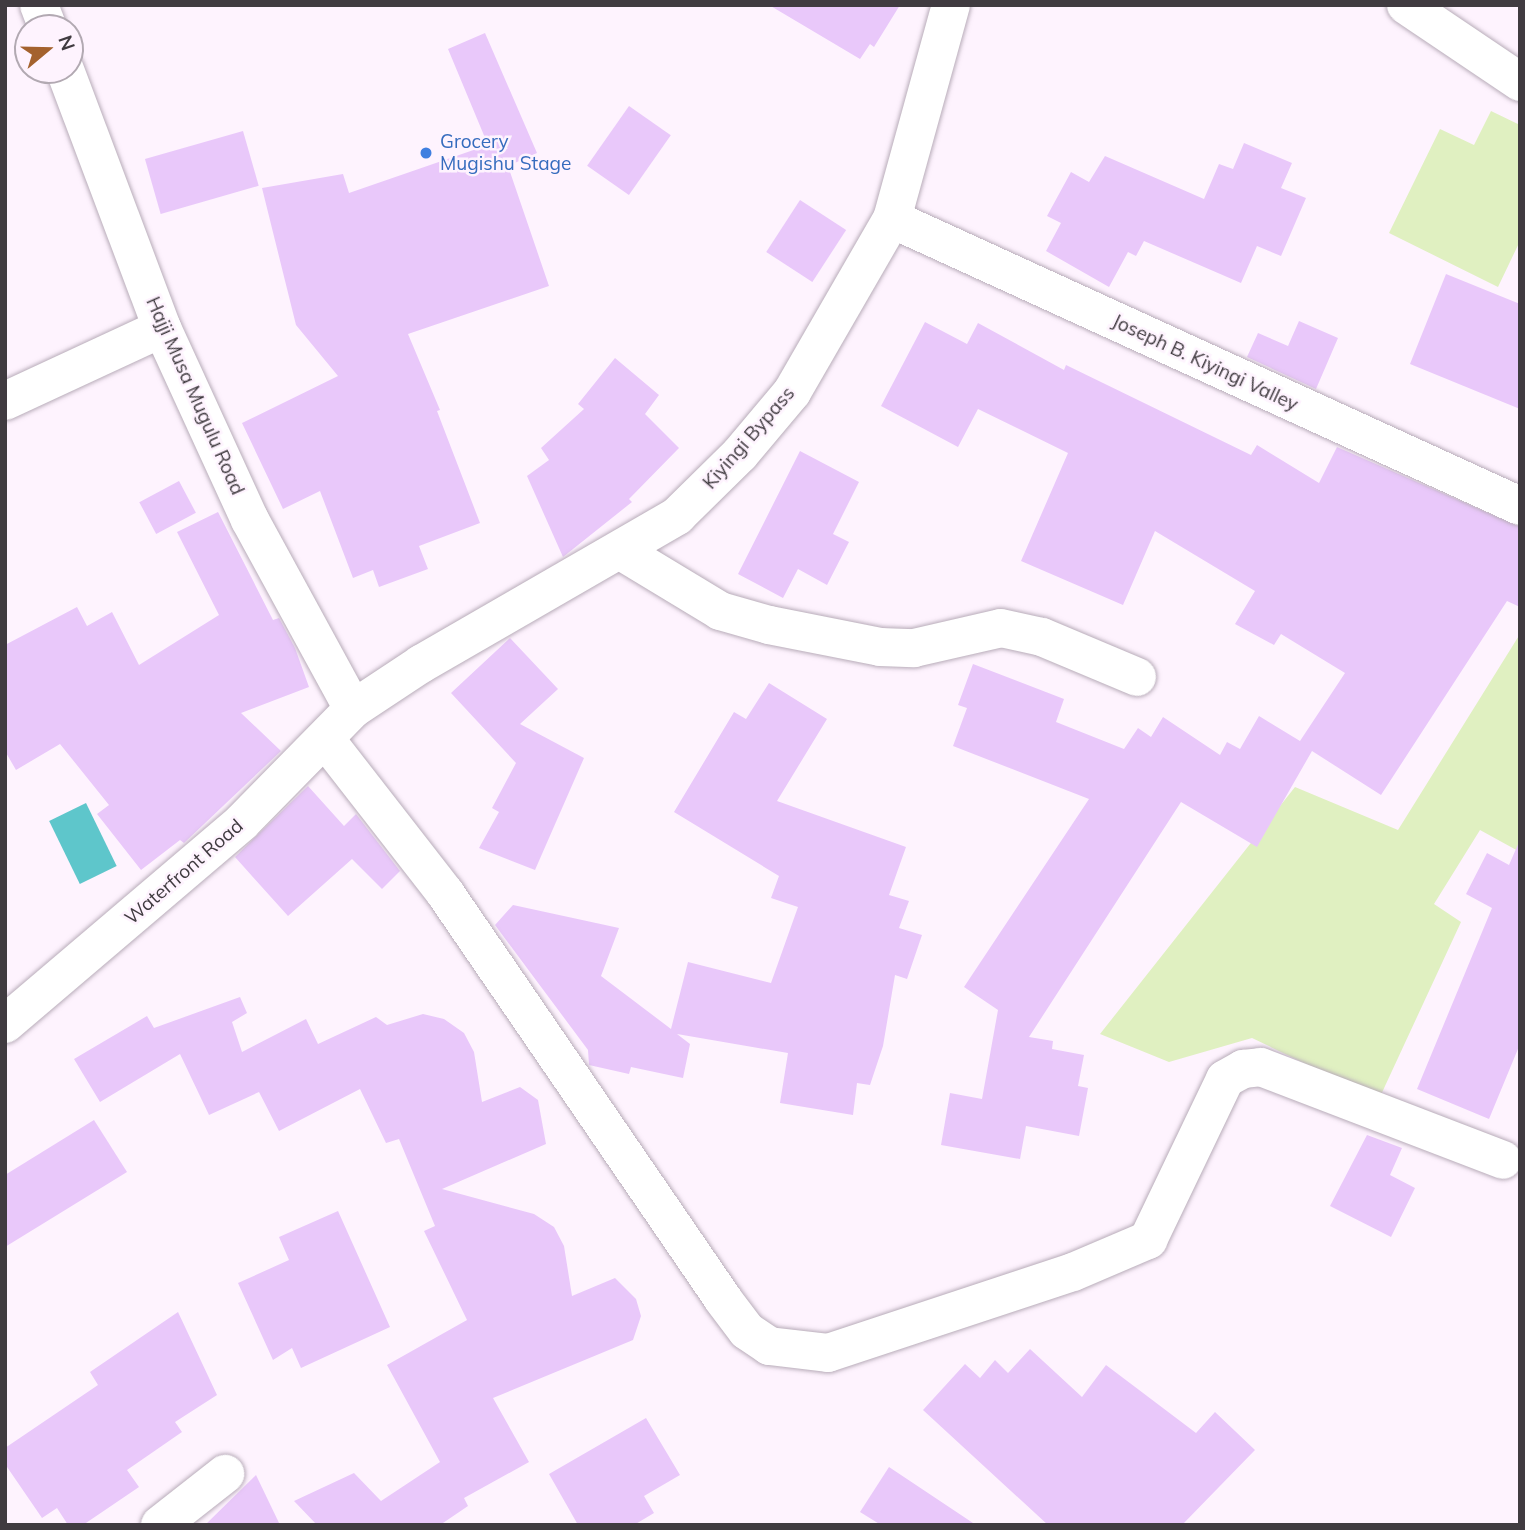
<!DOCTYPE html>
<style>
body{margin:0}
#map{position:relative;width:1525px;height:1530px;overflow:hidden;background:#fef3fe;font-family:Mulish,sans-serif}
div>[style]{position:absolute}
.green>*{inset:0;background:#e0f0c1}
.water>*{inset:0;background:#5ec6cb;transform-origin:0 0}
.building>*{inset:0;background:#e9c8fa;transform-origin:0 0}
.roads{filter:drop-shadow(0 0 2px #b8acb9) drop-shadow(0 0 2px #b8acb9)}
.minor>*{height:38px;margin:-19px;padding:0 19px;transform-origin:19px;border-radius:19px;background:#fff}
.dots>*{width:19px;height:19px;translate:-50% -50%;box-sizing:border-box;border:4px solid #fef3fe;border-radius:50%}
span{translate:-50% -50%;white-space:nowrap;text-align:center;line-height:1.15;-webkit-text-stroke:5px #fef3fe;paint-order:stroke}
.shop-label{font-size:19px;color:#366cbe}
.left{translate:0 -50%;text-align:left}
.street-label{font-size:19px;color:#403b40}
.frame{position:absolute;inset:0;border:7px solid #403b40;pointer-events:none}
.north{position:absolute;left:14px;top:14px;width:70px;height:70px;box-sizing:border-box;background:#fef3fe;border:2px solid #b2a9b2;border-radius:50%;rotate:71deg;font-size:19px;font-weight:700;line-height:28px;text-align:center;color:#403b40}
.north::after{content:'';display:block;margin:auto;width:24px;height:32px;background:#a4622e;clip-path:polygon(50% 0,100% 100%,50% 72%,0 100%)}
</style>
<div id="map">
<div class="green">
<i style="clip-path:polygon(1491px 111px,1520px 125px,1520px 241px,1498px 287px,1389px 233px,1440px 129px,1474px 145px)"></i>
<i style="clip-path:polygon(1520px 634px,1520px 852px,1480px 830px,1434px 904px,1461px 922px,1379px 1099px,1252px 1038px,1169px 1062px,1100px 1034px,1295px 787px,1398px 830px)"></i>
</div>
<div class="water">
<i style="left:86px;top:803px;width:70px;height:41px;rotate:64deg"></i>
</div>
<div class="building">
<i style="clip-path:polygon(769px 5px,900px 5px,874px 47px,870px 44px,860px 59px)"></i>
<i style="clip-path:polygon(485px 33px,537px 153px,508px 166px,549px 286px,408px 334px,440px 410px,437px 411px,480px 523px,419px 546px,428px 569px,379px 587px,373px 570px,353px 578px,320px 491px,283px 509px,242px 423px,338px 376px,296px 325px,262px 188px,343px 174px,349px 193px,488px 145px,448px 49px)"></i>
<i style="left:629px;top:106px;width:51px;height:73px;rotate:35deg"></i>
<i style="left:243px;top:131px;width:57px;height:102px;rotate:74deg"></i>
<i style="clip-path:polygon(1244px 143px,1292px 163px,1281px 188px,1306px 198px,1281px 256px,1257px 246px,1241px 283px,1144px 241px,1136px 256px,1128px 252px,1109px 287px,1046px 251px,1061px 223px,1047px 216px,1071px 172px,1089px 182px,1105px 156px,1204px 199px,1219px 164px,1233px 169px)"></i>
<i style="left:800px;top:200px;width:55px;height:62px;rotate:33deg"></i>
<i style="clip-path:polygon(1446px 274px,1520px 304px,1520px 409px,1410px 364px)"></i>
<i style="clip-path:polygon(1299px 321px,1338px 338px,1316px 389px,1247px 357px,1258px 333px,1288px 346px)"></i>
<i style="clip-path:polygon(925px 322px,967px 344px,978px 323px,1064px 370px,1066px 365px,1251px 455px,1257px 445px,1319px 483px,1337px 447px,1520px 527px,1520px 607px,1507px 601px,1381px 795px,1312px 751px,1257px 847px,1181px 802px,1029px 1037px,1053px 1041px,1052px 1049px,1084px 1055px,1078px 1086px,1088px 1088px,1079px 1136px,1026px 1126px,1020px 1159px,941px 1145px,950px 1093px,982px 1099px,998px 1010px,964px 987px,1089px 799px,953px 746px,967px 708px,958px 705px,973px 664px,1064px 699px,1056px 722px,1124px 749px,1138px 728px,1151px 737px,1163px 717px,1220px 755px,1227px 742px,1240px 749px,1259px 716px,1300px 741px,1345px 673px,1281px 634px,1274px 645px,1235px 624px,1255px 591px,1155px 531px,1123px 605px,1021px 561px,1068px 453px,978px 409px,958px 447px,881px 406px)"></i>
<i style="clip-path:polygon(615px 358px,659px 395px,645px 414px,679px 448px,629px 499px,632px 502px,563px 557px,527px 476px,549px 460px,541px 448px,584px 409px,578px 404px)"></i>
<i style="clip-path:polygon(800px 451px,859px 482px,833px 534px,849px 542px,827px 585px,798px 569px,783px 598px,738px 574px)"></i>
<i style="left:179px;top:481px;width:36px;height:45px;rotate:62deg"></i>
<i style="clip-path:polygon(218px 512px,273px 620px,279px 618px,295px 648px,309px 687px,241px 713px,281px 751px,184px 843px,180px 840px,141px 870px,97px 814px,109px 805px,60px 744px,16px 770px,5px 751px,5px 645px,77px 607px,87px 626px,112px 612px,139px 665px,219px 615px,177px 532px)"></i>
<i style="clip-path:polygon(510px 638px,558px 689px,520px 724px,584px 758px,535px 870px,479px 848px,499px 812px,492px 808px,516px 763px,451px 693px)"></i>
<i style="clip-path:polygon(769px 683px,827px 719px,777px 801px,906px 847px,889px 895px,909px 901px,899px 928px,922px 935px,907px 979px,895px 975px,883px 1046px,870px 1085px,857px 1083px,853px 1115px,780px 1103px,788px 1053px,677px 1034px,690px 1044px,683px 1078px,631px 1067px,629px 1074px,589px 1065px,588px 1050px,495px 925px,513px 905px,619px 928px,601px 976px,671px 1029px,688px 962px,771px 983px,798px 907px,771px 898px,779px 876px,674px 812px,734px 712px,746px 719px)"></i>
<i style="clip-path:polygon(308px 786px,344px 826px,356px 814px,400px 871px,382px 889px,352px 859px,288px 916px,235px 857px)"></i>
<i style="clip-path:polygon(1519px 842px,1520px 1044px,1489px 1119px,1417px 1089px,1492px 908px,1466px 894px,1487px 853px,1509px 865px)"></i>
<i style="clip-path:polygon(240px 997px,247px 1013px,232px 1022px,242px 1052px,306px 1019px,318px 1044px,376px 1017px,387px 1025px,423px 1014px,444px 1019px,464px 1033px,474px 1052px,482px 1102px,520px 1087px,538px 1100px,546px 1144px,442px 1189px,534px 1214px,554px 1227px,564px 1246px,572px 1296px,615px 1278px,636px 1299px,641px 1316px,633px 1340px,493px 1398px,529px 1462px,464px 1498px,468px 1506px,440px 1525px,317px 1525px,294px 1501px,354px 1473px,381px 1501px,440px 1462px,387px 1365px,467px 1320px,424px 1231px,435px 1226px,399px 1139px,386px 1143px,360px 1089px,279px 1131px,259px 1092px,209px 1115px,180px 1054px,100px 1102px,74px 1059px,147px 1016px,154px 1028px)"></i>
<i style="clip-path:polygon(94px 1120px,127px 1172px,5px 1247px,5px 1175px)"></i>
<i style="clip-path:polygon(1367px 1135px,1402px 1148px,1390px 1175px,1415px 1188px,1391px 1237px,1330px 1206px)"></i>
<i style="clip-path:polygon(338px 1211px,390px 1327px,301px 1368px,292px 1348px,273px 1360px,238px 1283px,289px 1260px,279px 1237px)"></i>
<i style="clip-path:polygon(178px 1312px,217px 1395px,175px 1422px,182px 1432px,127px 1470px,139px 1487px,83px 1525px,68px 1525px,57px 1508px,42px 1518px,5px 1464px,5px 1448px,98px 1385px,90px 1372px)"></i>
<i style="clip-path:polygon(1030px 1349px,1082px 1397px,1106px 1365px,1196px 1433px,1215px 1412px,1255px 1450px,1182px 1525px,1048px 1525px,923px 1410px,965px 1364px,980px 1378px,995px 1360px,1008px 1373px)"></i>
<i style="clip-path:polygon(646px 1418px,680px 1475px,644px 1496px,654px 1513px,634px 1525px,578px 1525px,549px 1474px)"></i>
<i style="clip-path:polygon(889px 1467px,976px 1525px,881px 1525px,860px 1512px)"></i>
<i style="clip-path:polygon(256px 1475px,280px 1525px,205px 1525px)"></i>
</div>
<div class="roads">
<div class="minor">
<i style="left:39px;top:5px;width:25px;rotate:69deg"></i>
<i style="left:1406px;top:5px;width:138px;rotate:34deg"></i>
<i style="left:65px;top:70px;width:276px;rotate:69.4deg"></i>
<i style="left:162px;top:328px;width:211px;rotate:65.4deg"></i>
<i style="left:250px;top:520px;width:215px;rotate:61.4deg"></i>
<i style="left:892px;top:219px;width:690px;rotate:24.56deg"></i>
<i style="left:5px;top:401px;width:173px;rotate:-24.9deg"></i>
<i style="left:621px;top:551px;width:116px;rotate:31.2deg"></i>
<i style="left:720px;top:611px;width:51px;rotate:15.9deg"></i>
<i style="left:769px;top:625px;width:113px;rotate:11.2deg"></i>
<i style="left:880px;top:647px;width:34px;rotate:2deg"></i>
<i style="left:914px;top:648px;width:89px;rotate:-12.9deg"></i>
<i style="left:1001px;top:628px;width:42px;rotate:12.4deg"></i>
<i style="left:1042px;top:637px;width:103px;rotate:22.8deg"></i>
<i style="left:326px;top:740px;width:194px;rotate:52.1deg"></i>
<i style="left:445px;top:893px;width:491px;rotate:55.6deg"></i>
<i style="left:722px;top:1298px;width:41px;rotate:52.9deg"></i>
<i style="left:747px;top:1331px;width:27px;rotate:34deg"></i>
<i style="left:769px;top:1346px;width:59px;rotate:6.8deg"></i>
<i style="left:828px;top:1353px;width:258px;rotate:-18.3deg"></i>
<i style="left:1073px;top:1272px;width:82px;rotate:-23.1deg"></i>
<i style="left:1148px;top:1240px;width:178px;rotate:-64.4deg"></i>
<i style="left:1225px;top:1079px;width:21px;rotate:-29deg"></i>
<i style="left:1243px;top:1069px;width:18px;rotate:-6deg"></i>
<i style="left:1261px;top:1067px;width:259px;rotate:21deg"></i>
<i style="left:5px;top:1024px;width:311px;rotate:-40.4deg"></i>
<i style="left:242px;top:822px;width:158px;rotate:-45.5deg"></i>
<i style="left:353px;top:709px;width:82px;rotate:-33.5deg"></i>
<i style="left:421px;top:664px;width:296px;rotate:-30deg"></i>
<i style="left:677px;top:516px;width:88px;rotate:-44.5deg"></i>
<i style="left:740px;top:454px;width:81px;rotate:-50deg"></i>
<i style="left:792px;top:392px;width:200px;rotate:-60deg"></i>
<i style="left:892px;top:219px;width:222px;rotate:-74.6deg"></i>
<i style="left:160px;top:1525px;width:83px;rotate:-38.1deg"></i>
</div>
</div>
<div class="dots">
<i style="left:426px;top:153px;background:#3f7fe0"></i>
</div>
<div class="shop-label">
<span class="left" style="left:440px;top:153px">Grocery<br>Mugishu Stage</span>
</div>
<div class="street-label">
<span style="left:1205px;top:363px;rotate:25deg">Joseph B. Kiyingi Valley</span>
<span style="left:195px;top:396px;rotate:66deg">Hajji Musa Mugulu Road</span>
<span style="left:749px;top:438px;rotate:-49deg">Kiyingi Bypass</span>
<span style="left:184px;top:872px;rotate:-41deg">Waterfront Road</span>
</div>
<div class="frame"></div>
<div class="north">N</div>
</div>
